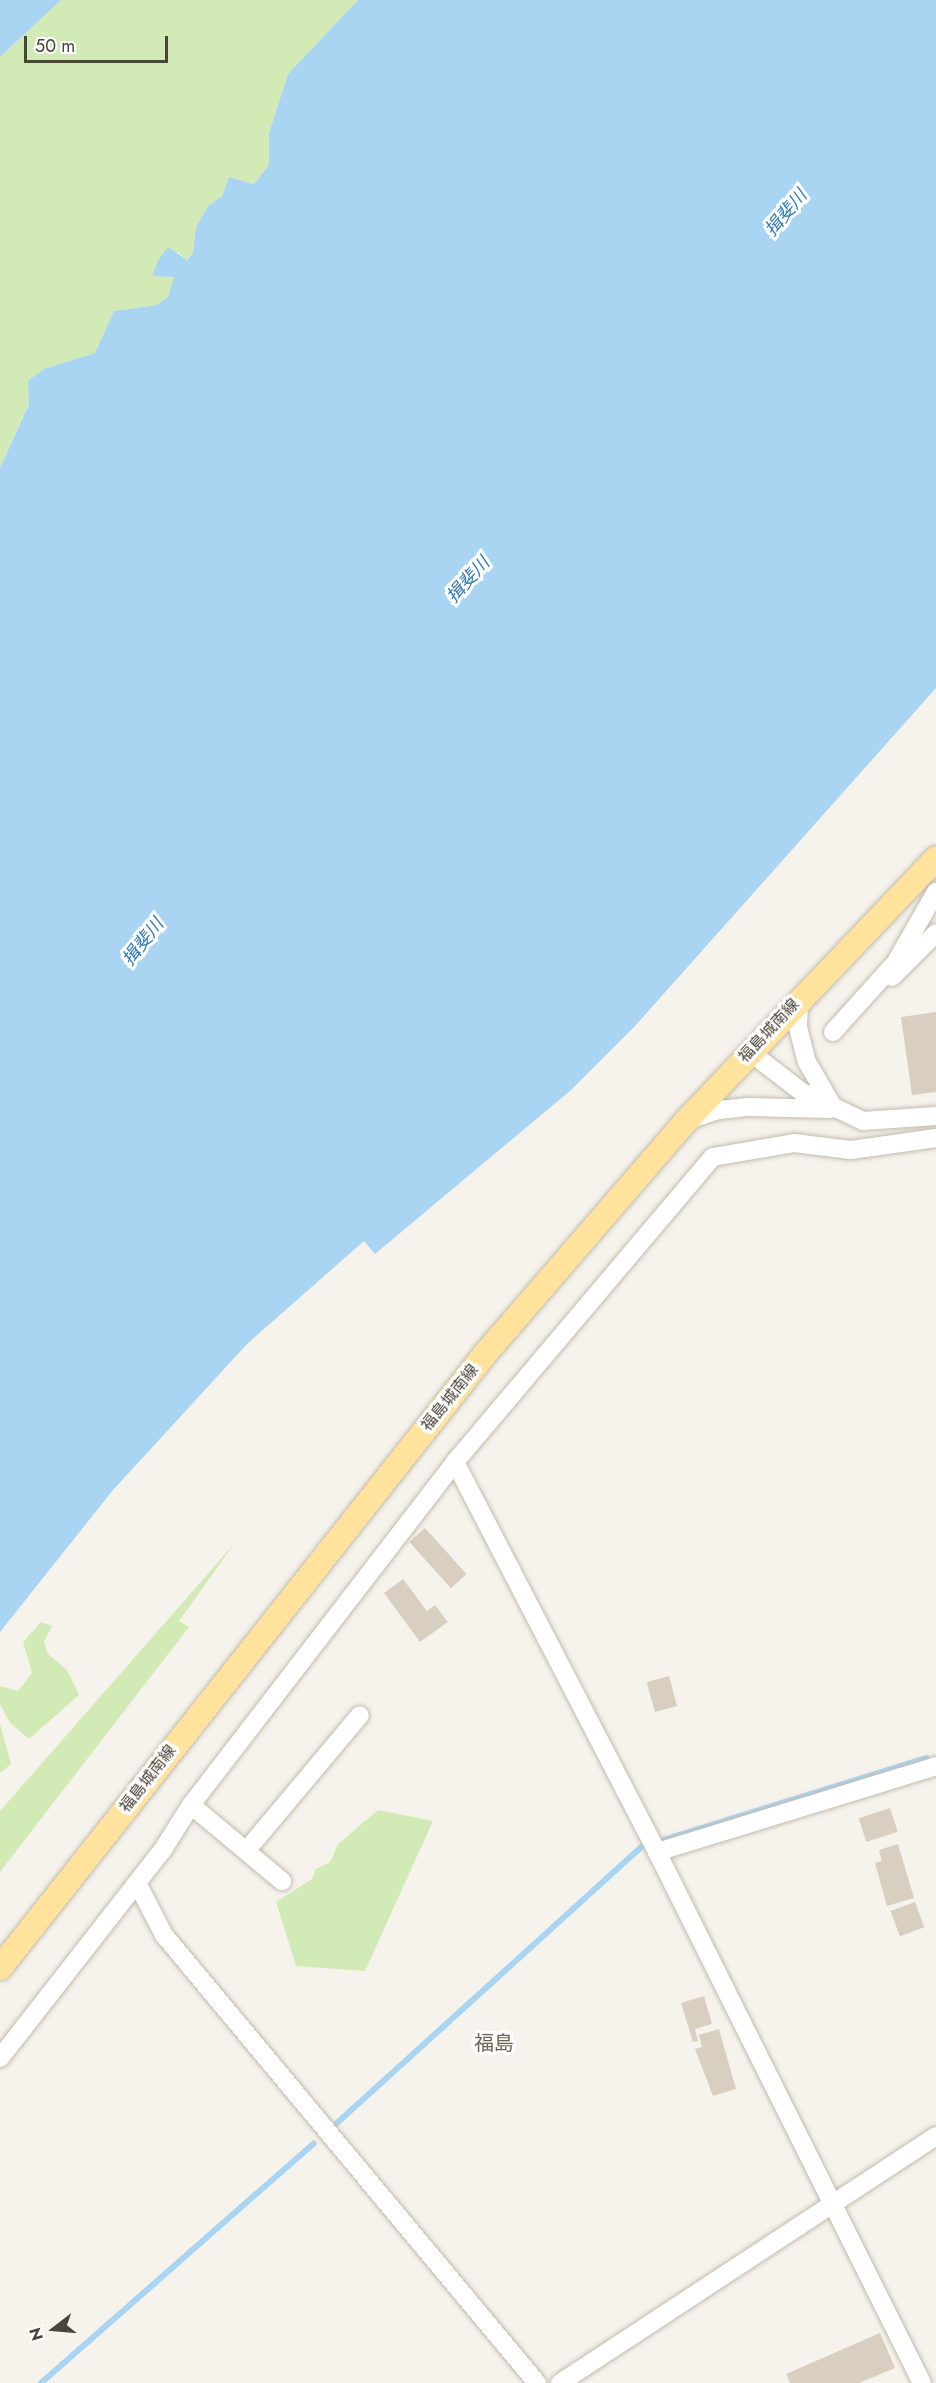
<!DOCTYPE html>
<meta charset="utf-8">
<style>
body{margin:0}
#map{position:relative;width:936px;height:2383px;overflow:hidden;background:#f6f3ec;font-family:Jost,"Noto Sans JP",sans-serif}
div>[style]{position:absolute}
.green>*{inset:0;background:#d2eab5}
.water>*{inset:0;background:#a9d4f2}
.stream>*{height:6px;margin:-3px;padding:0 3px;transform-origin:3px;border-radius:3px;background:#a9d4f2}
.building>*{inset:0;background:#d8cfc1;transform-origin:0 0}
.roads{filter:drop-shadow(0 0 2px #c2bbae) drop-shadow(0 0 2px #c2bbae)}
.minor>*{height:18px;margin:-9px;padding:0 9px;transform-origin:9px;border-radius:9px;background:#fff}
.major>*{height:24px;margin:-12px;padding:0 12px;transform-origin:12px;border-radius:12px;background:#ffe39c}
span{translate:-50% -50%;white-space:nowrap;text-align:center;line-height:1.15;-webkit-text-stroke:6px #fff;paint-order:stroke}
.street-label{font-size:16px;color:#4b4439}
.water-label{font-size:18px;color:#2e7ab2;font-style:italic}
.quarter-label{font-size:20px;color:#6e6250}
.north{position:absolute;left:24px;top:2299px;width:60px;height:60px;-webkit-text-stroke:4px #fff;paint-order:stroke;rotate:254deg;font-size:16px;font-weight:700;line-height:24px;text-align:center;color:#4b4439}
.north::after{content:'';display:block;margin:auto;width:21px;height:27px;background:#4b4439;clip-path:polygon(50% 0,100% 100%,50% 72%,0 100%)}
.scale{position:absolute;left:24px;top:36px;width:144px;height:27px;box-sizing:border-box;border:3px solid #4b4439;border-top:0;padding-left:8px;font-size:18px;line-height:21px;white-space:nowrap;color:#4b4439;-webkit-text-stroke:4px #fff;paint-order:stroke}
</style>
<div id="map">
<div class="green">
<i style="clip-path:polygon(61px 0,358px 0,288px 74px,269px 133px,269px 165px,254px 184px,229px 177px,222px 196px,208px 206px,196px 227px,193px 253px,186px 260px,178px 252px,153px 276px,174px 277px,168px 297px,157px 305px,114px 311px,95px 353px,44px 369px,0 468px,0 57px)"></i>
<i style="clip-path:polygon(234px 1544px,179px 1621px,189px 1627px,0 1872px,0 1811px)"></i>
<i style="clip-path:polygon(41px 1622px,52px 1626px,44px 1642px,48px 1654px,67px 1670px,79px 1695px,29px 1739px,10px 1723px,0 1704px,0 1686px,18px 1691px,32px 1673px,23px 1642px)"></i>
<i style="clip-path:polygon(0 1724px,11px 1764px,0 1773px)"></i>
<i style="clip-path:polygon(378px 1810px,433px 1821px,365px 1971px,296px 1966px,276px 1902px,312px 1879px,316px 1869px,330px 1862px,338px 1844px)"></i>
</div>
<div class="water">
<i style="clip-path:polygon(0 0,61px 0,0 57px)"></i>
<i style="clip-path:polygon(358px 0,936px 0,936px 688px,635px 1026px,571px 1090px,375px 1254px,364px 1241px,248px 1343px,113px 1490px,0 1632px,0 468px,29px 404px,28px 381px,44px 369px,95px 353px,114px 311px,157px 305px,168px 297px,174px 277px,152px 276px,159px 259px,168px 247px,187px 260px,193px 253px,196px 227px,208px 206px,222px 196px,229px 177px,254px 184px,269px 165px,269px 133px,288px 74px)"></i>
</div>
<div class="stream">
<i style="left:660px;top:1841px;width:279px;rotate:-17.3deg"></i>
<i style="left:337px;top:2123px;width:413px;rotate:-42.2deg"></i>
<i style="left:41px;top:2383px;width:363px;rotate:-41.3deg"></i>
</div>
<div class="building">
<i style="clip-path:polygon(936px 1012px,936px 1092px,912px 1095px,901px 1017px)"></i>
<i style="left:425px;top:1528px;width:62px;height:21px;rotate:48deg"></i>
<i style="clip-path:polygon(403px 1579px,427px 1611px,435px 1605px,448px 1622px,420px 1642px,384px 1593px)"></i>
<i style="left:669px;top:1676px;width:31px;height:23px;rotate:75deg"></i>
<i style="left:890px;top:1808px;width:25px;height:33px;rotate:72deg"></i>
<i style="clip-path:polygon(898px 1844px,914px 1898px,887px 1906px,875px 1863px,882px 1861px,879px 1850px)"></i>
<i style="left:915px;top:1902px;width:27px;height:26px;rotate:70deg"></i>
<i style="clip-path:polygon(704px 1996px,712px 2024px,695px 2029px,698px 2041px,693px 2042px,681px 2003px)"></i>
<i style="clip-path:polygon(719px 2029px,736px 2089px,713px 2096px,695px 2049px,702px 2047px,699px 2035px)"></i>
<i style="clip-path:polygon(880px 2333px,895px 2368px,859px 2383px,790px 2383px,786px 2374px)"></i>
</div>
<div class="roads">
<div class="minor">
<i style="left:892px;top:977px;width:62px;rotate:-45deg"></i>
<i style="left:799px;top:999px;width:28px;rotate:92deg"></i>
<i style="left:798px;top:1027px;width:36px;rotate:76deg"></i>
<i style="left:807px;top:1062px;width:50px;rotate:59.8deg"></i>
<i style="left:833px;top:1032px;width:94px;rotate:-48deg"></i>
<i style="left:896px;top:962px;width:81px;rotate:-60.3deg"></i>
<i style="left:750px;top:1052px;width:66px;rotate:37.6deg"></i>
<i style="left:802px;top:1092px;width:68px;rotate:25.4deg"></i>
<i style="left:863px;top:1121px;width:73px;rotate:-3.9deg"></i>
<i style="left:688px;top:1120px;width:33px;rotate:-18deg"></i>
<i style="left:719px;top:1110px;width:30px;rotate:-6deg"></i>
<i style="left:749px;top:1107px;width:81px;rotate:1.4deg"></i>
<i style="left:455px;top:1462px;width:439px;rotate:62.6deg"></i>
<i style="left:657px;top:1852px;width:593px;rotate:63.48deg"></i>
<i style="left:191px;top:1805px;width:119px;rotate:39.9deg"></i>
<i style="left:246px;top:1851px;width:177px;rotate:-50deg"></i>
<i style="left:657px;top:1852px;width:292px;rotate:-17.1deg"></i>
<i style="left:137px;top:1883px;width:59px;rotate:62.6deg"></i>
<i style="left:164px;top:1935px;width:583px;rotate:50.22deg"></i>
<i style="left:0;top:2058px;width:263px;rotate:-52deg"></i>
<i style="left:162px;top:1851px;width:54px;rotate:-57.8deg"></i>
<i style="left:191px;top:1805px;width:433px;rotate:-52.4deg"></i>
<i style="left:455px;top:1462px;width:399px;rotate:-49.8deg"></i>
<i style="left:713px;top:1157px;width:82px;rotate:-9.8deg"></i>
<i style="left:794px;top:1143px;width:57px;rotate:7deg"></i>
<i style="left:851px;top:1150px;width:86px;rotate:-8deg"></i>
<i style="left:560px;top:2383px;width:450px;rotate:-33.3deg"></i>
</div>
<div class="major">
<i style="left:0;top:1968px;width:782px;rotate:-51.69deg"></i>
<i style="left:485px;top:1354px;width:306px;rotate:-49.2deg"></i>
<i style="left:685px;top:1122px;width:364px;rotate:-46.4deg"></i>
</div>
</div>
<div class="street-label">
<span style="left:769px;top:1031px;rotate:-47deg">福島城南線</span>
<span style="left:450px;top:1398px;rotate:-51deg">福島城南線</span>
<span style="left:148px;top:1779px;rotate:-52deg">福島城南線</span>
</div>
<div class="water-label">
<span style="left:786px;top:213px;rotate:-50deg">揖斐川</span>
<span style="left:468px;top:580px;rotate:-48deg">揖斐川</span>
<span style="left:143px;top:942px;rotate:-52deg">揖斐川</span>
</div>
<div class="quarter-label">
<span style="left:494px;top:2043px">福島</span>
</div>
<div class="north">N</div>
<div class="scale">50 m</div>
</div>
